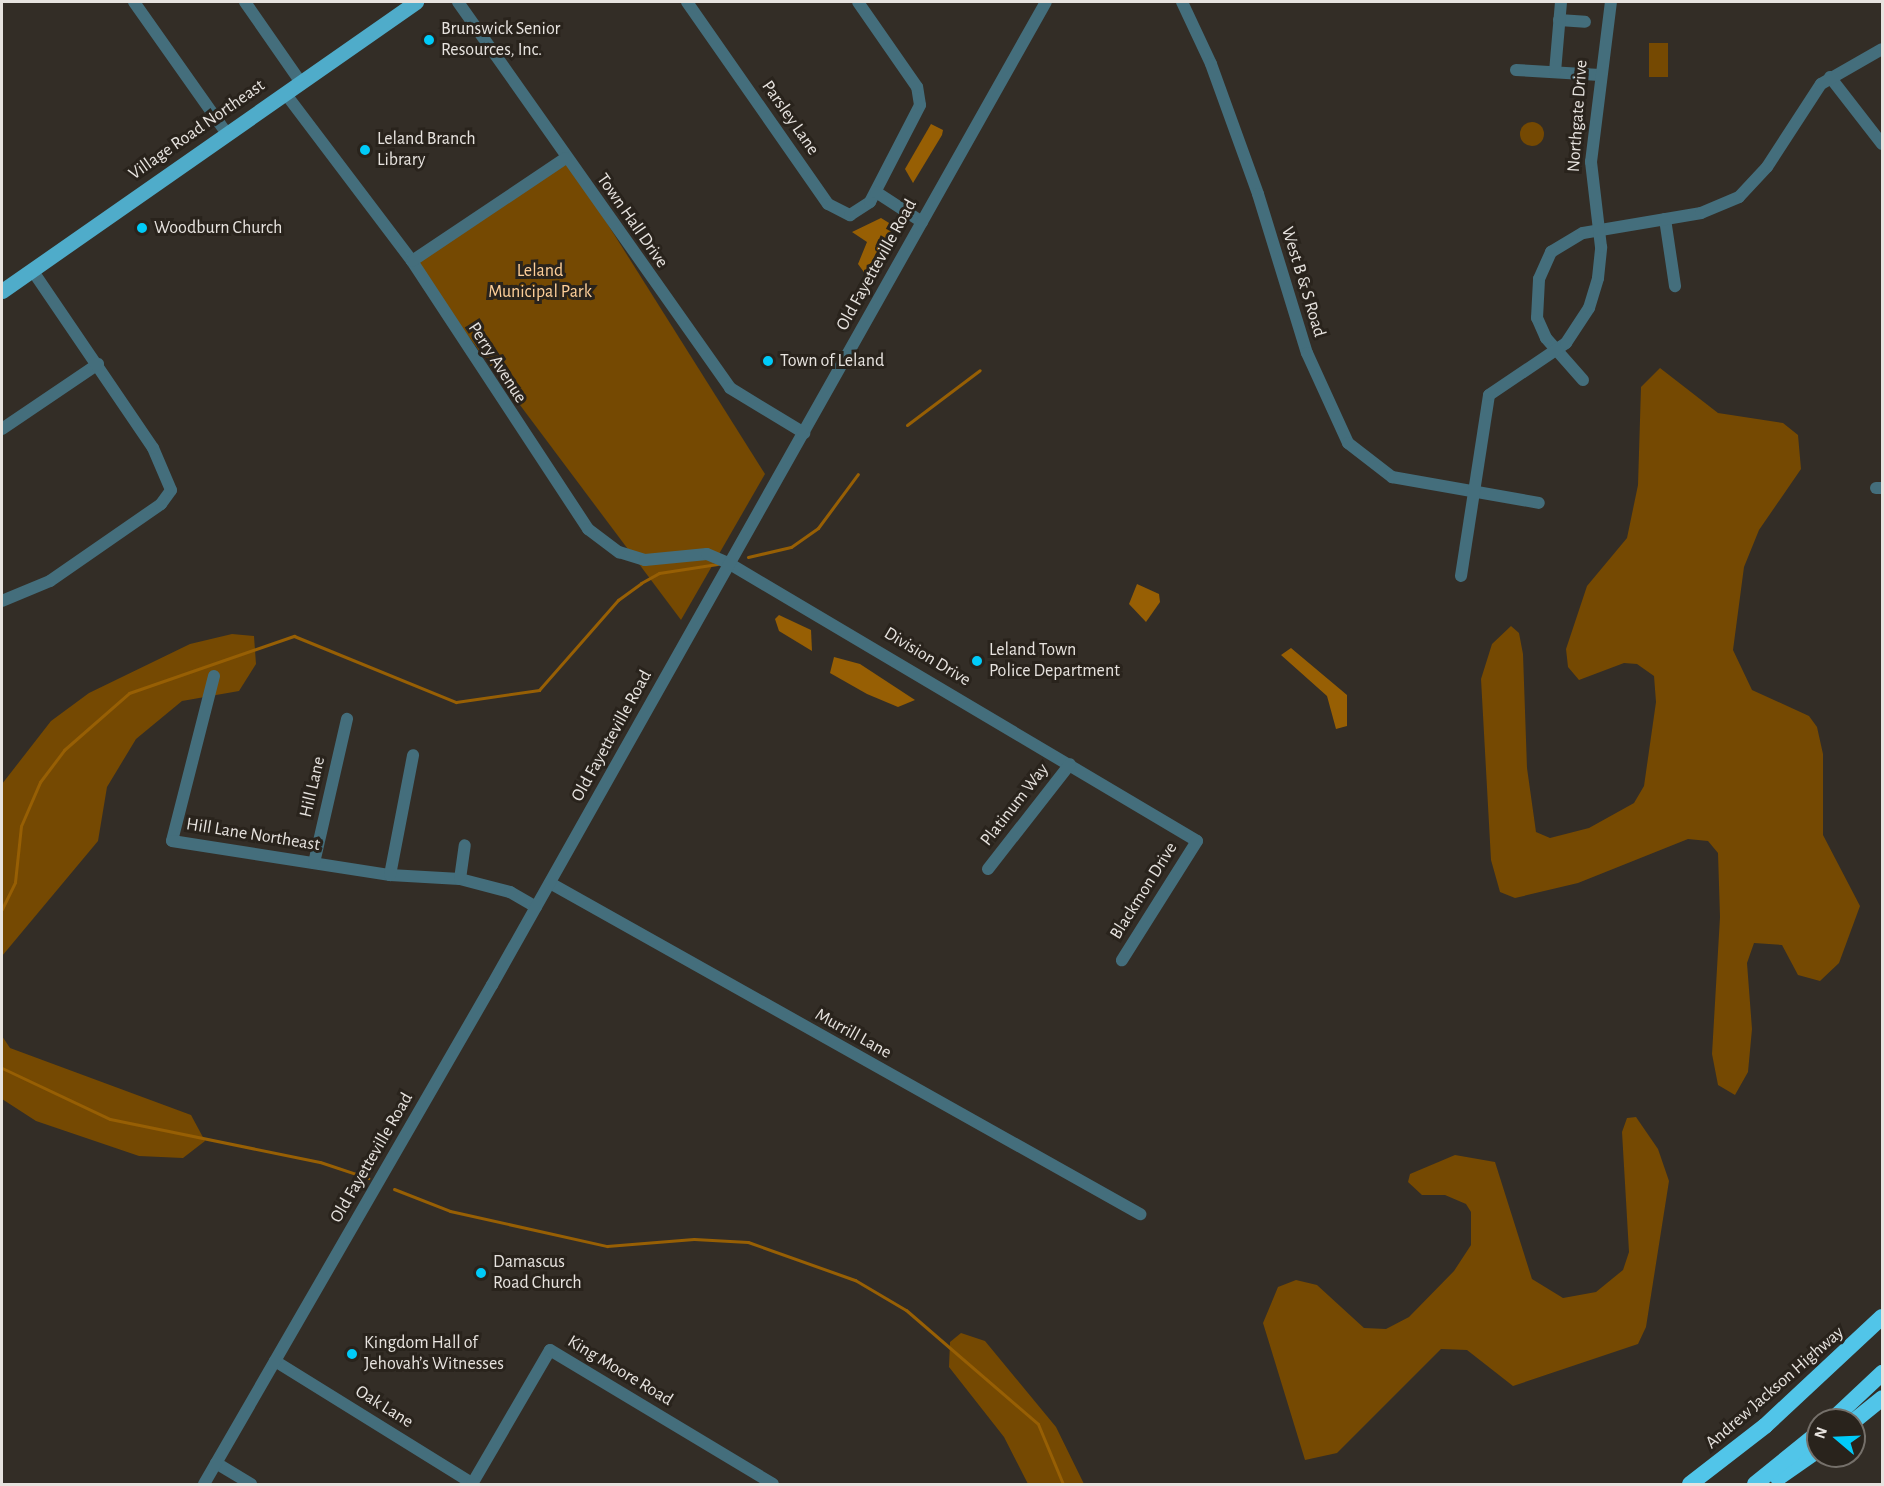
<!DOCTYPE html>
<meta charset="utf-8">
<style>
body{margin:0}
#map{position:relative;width:1884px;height:1486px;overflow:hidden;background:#332d26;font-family:"Alegreya Sans",sans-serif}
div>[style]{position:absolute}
.green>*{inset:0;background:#754902;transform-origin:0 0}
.round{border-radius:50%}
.water>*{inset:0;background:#975f04}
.stream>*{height:3px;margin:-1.5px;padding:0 1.5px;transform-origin:1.5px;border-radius:1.5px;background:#975f04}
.minor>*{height:12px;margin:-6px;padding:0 6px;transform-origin:6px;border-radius:6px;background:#446e7c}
.major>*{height:15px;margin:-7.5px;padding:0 7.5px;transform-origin:7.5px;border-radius:7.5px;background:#4facca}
.highway>*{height:16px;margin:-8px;padding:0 8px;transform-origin:8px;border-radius:8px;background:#51c5e9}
.dots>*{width:16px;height:16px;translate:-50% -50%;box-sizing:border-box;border:3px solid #29231c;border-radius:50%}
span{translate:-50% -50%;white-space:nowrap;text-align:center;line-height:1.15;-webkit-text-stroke:6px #29231c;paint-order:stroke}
.poi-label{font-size:18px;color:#e7e3df}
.left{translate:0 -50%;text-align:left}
.street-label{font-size:18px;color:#e7e3df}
.park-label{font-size:18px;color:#fecf99}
.frame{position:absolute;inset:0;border:3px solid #e7e3df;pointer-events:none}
.north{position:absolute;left:1806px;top:1408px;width:60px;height:60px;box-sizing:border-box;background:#29231c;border:2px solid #75706a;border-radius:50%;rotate:289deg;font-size:16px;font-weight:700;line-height:24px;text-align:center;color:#e7e3df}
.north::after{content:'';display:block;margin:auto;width:21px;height:27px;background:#00cbf9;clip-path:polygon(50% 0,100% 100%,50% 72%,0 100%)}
</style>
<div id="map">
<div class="green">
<i style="left:1649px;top:43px;width:19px;height:34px"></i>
<i class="round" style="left:1520px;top:122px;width:24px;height:24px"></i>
<i style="clip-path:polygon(566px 158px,765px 474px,681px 620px,412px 261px)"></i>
<i style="clip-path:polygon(1660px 368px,1718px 413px,1783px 423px,1798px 435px,1801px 469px,1759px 530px,1744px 567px,1733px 650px,1752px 690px,1809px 716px,1817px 727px,1823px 754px,1823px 835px,1860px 906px,1839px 963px,1820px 981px,1798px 975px,1782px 945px,1754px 943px,1747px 963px,1752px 1029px,1748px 1072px,1735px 1095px,1718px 1085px,1712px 1054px,1720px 917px,1718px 853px,1708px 841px,1688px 839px,1578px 883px,1515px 898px,1500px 892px,1491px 860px,1481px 679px,1492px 644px,1511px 626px,1519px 633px,1523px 654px,1527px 768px,1536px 832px,1550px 838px,1589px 828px,1634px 803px,1644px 786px,1656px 702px,1654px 676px,1637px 664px,1624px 663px,1579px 680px,1568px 667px,1566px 649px,1587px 586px,1627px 538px,1638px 485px,1641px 387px)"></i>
<i style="clip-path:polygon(232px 634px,254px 636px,256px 664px,239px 691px,182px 701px,136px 739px,107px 787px,98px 841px,2px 956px,2px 784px,51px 721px,89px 693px,190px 644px)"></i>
<i style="clip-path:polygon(2px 1036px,10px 1048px,191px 1115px,205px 1141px,183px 1158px,139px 1156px,36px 1121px,2px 1099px)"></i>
<i style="clip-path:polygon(1636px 1117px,1658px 1149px,1669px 1181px,1646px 1327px,1638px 1344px,1513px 1386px,1467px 1350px,1441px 1349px,1337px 1453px,1305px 1460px,1263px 1323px,1278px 1287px,1296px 1280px,1317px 1285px,1364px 1328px,1386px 1329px,1409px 1317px,1454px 1271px,1471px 1245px,1471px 1212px,1466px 1204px,1445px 1195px,1422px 1195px,1408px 1182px,1410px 1174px,1455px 1155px,1495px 1162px,1532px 1279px,1563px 1298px,1596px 1292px,1623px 1270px,1629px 1252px,1622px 1132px,1627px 1118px)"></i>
<i style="clip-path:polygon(961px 1333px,985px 1341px,1056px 1427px,1084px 1484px,1028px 1484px,1004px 1437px,949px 1367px,950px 1342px)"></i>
</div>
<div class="water">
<i style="clip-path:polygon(931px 124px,943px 130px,942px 135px,913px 183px,905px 169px)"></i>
<i style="clip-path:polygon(881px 218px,894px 226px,866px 275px,858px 264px,867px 242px,852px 232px)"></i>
<i style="clip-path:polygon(1137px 584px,1159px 594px,1160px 602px,1146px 622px,1129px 604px)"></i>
<i style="clip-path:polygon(779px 615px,811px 630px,812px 651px,779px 631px,775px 619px)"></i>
<i style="clip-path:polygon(1291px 648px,1347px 695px,1347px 726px,1336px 729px,1327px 696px,1281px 655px)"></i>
<i style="clip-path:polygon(834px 657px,860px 664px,915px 700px,898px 707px,867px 694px,830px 673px)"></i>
</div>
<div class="stream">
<i style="left:907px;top:425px;width:91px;rotate:-37deg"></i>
<i style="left:748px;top:557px;width:44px;rotate:-13.1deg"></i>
<i style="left:791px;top:547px;width:33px;rotate:-35deg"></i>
<i style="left:818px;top:528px;width:67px;rotate:-53.5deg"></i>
<i style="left:2px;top:909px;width:30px;rotate:-64deg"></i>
<i style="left:15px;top:882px;width:56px;rotate:-83.9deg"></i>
<i style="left:21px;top:826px;width:48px;rotate:-66.6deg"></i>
<i style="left:40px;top:782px;width:40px;rotate:-53deg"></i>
<i style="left:64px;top:750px;width:86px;rotate:-41.2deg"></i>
<i style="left:129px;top:693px;width:175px;rotate:-19.1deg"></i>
<i style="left:294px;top:636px;width:175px;rotate:22.2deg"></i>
<i style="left:456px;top:702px;width:84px;rotate:-8.2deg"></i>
<i style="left:539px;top:690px;width:120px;rotate:-48.7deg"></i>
<i style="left:618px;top:600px;width:29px;rotate:-36deg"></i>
<i style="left:641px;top:583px;width:21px;rotate:-29deg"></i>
<i style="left:659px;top:573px;width:59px;rotate:-8.8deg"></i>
<i style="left:2px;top:1068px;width:119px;rotate:25.3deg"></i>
<i style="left:110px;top:1119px;width:214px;rotate:11.6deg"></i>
<i style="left:320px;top:1162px;width:51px;rotate:18.4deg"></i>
<i style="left:394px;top:1189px;width:60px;rotate:21.4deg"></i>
<i style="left:450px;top:1211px;width:161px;rotate:12.6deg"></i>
<i style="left:607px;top:1246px;width:87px;rotate:-4.6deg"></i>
<i style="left:694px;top:1239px;width:54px;rotate:3.2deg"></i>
<i style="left:748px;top:1242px;width:114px;rotate:19.6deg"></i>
<i style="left:855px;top:1280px;width:59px;rotate:30.5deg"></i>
<i style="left:906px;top:1310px;width:174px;rotate:40.8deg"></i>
<i style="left:1038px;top:1424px;width:65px;rotate:67.4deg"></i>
</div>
<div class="minor">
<i style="left:134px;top:2px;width:158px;rotate:54.8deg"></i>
<i style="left:245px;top:2px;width:96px;rotate:55.2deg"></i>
<i style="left:458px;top:2px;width:472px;rotate:54.8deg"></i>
<i style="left:730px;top:388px;width:87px;rotate:31.3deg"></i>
<i style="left:687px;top:2px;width:246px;rotate:55.1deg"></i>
<i style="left:828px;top:204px;width:25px;rotate:27deg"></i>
<i style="left:850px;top:215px;width:24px;rotate:-33deg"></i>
<i style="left:870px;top:202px;width:109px;rotate:-62.7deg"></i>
<i style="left:920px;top:105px;width:18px;rotate:-99deg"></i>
<i style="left:917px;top:87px;width:103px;rotate:-124.8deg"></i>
<i style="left:1182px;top:2px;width:68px;rotate:64.9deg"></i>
<i style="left:1211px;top:64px;width:138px;rotate:70.1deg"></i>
<i style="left:1258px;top:194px;width:166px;rotate:72.9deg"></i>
<i style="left:1307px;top:353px;width:99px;rotate:65.5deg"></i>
<i style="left:1348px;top:443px;width:56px;rotate:37.7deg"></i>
<i style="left:1392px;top:477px;width:149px;rotate:10deg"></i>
<i style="left:1559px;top:20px;width:26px;rotate:4deg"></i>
<i style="left:1516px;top:70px;width:84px;rotate:3.4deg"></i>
<i style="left:1555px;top:72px;width:70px;rotate:-85.1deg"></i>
<i style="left:1830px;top:77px;width:85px;rotate:52.2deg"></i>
<i style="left:285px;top:93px;width:211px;rotate:52.9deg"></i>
<i style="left:412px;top:261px;width:321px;rotate:56.7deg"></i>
<i style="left:588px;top:529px;width:39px;rotate:37deg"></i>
<i style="left:619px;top:552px;width:27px;rotate:17deg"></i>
<i style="left:645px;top:560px;width:62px;rotate:-5.5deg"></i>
<i style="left:707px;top:554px;width:25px;rotate:23deg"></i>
<i style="left:730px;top:564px;width:543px;rotate:30.67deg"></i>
<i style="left:1197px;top:841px;width:141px;rotate:122.2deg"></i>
<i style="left:876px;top:192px;width:55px;rotate:33.1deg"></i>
<i style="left:1665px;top:219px;width:68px;rotate:81.5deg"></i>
<i style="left:412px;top:261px;width:185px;rotate:-33.8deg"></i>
<i style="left:1583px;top:380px;width:56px;rotate:-131.4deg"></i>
<i style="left:1546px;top:338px;width:22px;rotate:-114deg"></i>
<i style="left:1537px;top:318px;width:39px;rotate:-87deg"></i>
<i style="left:1539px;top:279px;width:30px;rotate:-66deg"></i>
<i style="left:1551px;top:252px;width:37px;rotate:-31deg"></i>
<i style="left:1583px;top:233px;width:120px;rotate:-9.6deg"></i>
<i style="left:1701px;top:213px;width:41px;rotate:-22.8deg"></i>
<i style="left:1739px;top:197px;width:41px;rotate:-47deg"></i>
<i style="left:1767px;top:167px;width:99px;rotate:-57deg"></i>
<i style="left:1821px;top:84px;width:70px;rotate:-29.8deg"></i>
<i style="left:2px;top:429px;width:116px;rotate:-34.1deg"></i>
<i style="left:1876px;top:488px;width:6px"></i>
<i style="left:1461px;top:576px;width:183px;rotate:-81.2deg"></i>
<i style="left:1489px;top:395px;width:93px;rotate:-34deg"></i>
<i style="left:1566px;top:343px;width:42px;rotate:-56.7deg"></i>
<i style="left:1589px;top:308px;width:31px;rotate:-73deg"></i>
<i style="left:1598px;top:278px;width:31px;rotate:-84deg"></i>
<i style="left:1601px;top:247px;width:86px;rotate:-96.7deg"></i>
<i style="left:1591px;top:162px;width:161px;rotate:-82.9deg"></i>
<i style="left:2px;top:601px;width:52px;rotate:-22.6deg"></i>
<i style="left:50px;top:581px;width:135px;rotate:-34.7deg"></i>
<i style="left:161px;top:504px;width:17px;rotate:-54deg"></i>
<i style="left:171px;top:490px;width:46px;rotate:-113.2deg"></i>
<i style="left:153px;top:448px;width:215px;rotate:-124.2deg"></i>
<i style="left:214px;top:676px;width:170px;rotate:104.3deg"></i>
<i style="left:172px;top:841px;width:221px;rotate:8.9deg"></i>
<i style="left:390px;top:875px;width:70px;rotate:3.3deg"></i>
<i style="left:460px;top:879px;width:52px;rotate:14.6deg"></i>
<i style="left:510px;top:892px;width:30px;rotate:30deg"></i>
<i style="left:314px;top:863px;width:148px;rotate:-77.1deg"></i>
<i style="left:988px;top:869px;width:133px;rotate:-52deg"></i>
<i style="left:390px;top:875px;width:122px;rotate:-79.1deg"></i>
<i style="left:460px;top:879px;width:34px;rotate:-82deg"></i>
<i style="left:550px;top:883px;width:677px;rotate:29.29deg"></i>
<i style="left:275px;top:1361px;width:233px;rotate:31.8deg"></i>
<i style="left:216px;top:1463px;width:41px;rotate:31deg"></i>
<i style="left:204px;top:1484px;width:576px;rotate:-60.01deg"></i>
<i style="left:492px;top:985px;width:1128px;rotate:-60.6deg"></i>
<i style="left:472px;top:1484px;width:155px;rotate:-59.8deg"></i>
<i style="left:550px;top:1350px;width:260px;rotate:31deg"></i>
</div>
<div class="major">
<i style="left:2px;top:291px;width:505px;rotate:-34.92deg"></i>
</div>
<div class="highway">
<i style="left:1832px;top:1420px;width:69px;rotate:-43.2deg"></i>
<i style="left:1854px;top:1421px;width:36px;rotate:-39deg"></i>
<i style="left:1778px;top:1478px;width:49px;rotate:-35deg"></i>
<i style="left:1690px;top:1484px;width:95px;rotate:-37.7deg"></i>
<i style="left:1765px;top:1426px;width:160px;rotate:-43deg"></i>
<i style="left:1755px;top:1484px;width:81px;rotate:-39deg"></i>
</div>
<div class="dots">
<i style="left:429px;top:40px;background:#00cbf9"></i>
<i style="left:365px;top:150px;background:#00cbf9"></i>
<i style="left:142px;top:228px;background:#00cbf9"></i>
<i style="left:768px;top:361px;background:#00cbf9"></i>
<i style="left:977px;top:661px;background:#00cbf9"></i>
<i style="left:481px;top:1273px;background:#00cbf9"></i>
<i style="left:352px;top:1354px;background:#00cbf9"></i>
</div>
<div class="poi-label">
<span class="left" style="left:441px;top:40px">Brunswick Senior<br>Resources, Inc.</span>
<span class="left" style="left:377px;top:150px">Leland Branch<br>Library</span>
<span class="left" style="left:154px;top:228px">Woodburn Church</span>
<span class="left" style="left:780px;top:361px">Town of Leland</span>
<span class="left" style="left:989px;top:661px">Leland Town<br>Police Department</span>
<span class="left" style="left:493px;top:1273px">Damascus<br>Road Church</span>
<span class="left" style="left:364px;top:1354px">Kingdom Hall of<br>Jehovah’s Witnesses</span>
</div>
<div class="street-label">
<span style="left:1578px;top:116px;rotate:-86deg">Northgate Drive</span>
<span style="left:790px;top:118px;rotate:55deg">Parsley Lane</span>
<span style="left:197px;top:130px;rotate:-35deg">Village Road Northeast</span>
<span style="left:632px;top:221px;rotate:55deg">Town Hall Drive</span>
<span style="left:877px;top:265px;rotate:-61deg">Old Fayetteville Road</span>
<span style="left:1303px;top:282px;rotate:73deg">West B &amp; S Road</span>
<span style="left:497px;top:363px;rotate:57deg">Perry Avenue</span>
<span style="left:927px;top:657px;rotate:31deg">Division Drive</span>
<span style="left:612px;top:736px;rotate:-61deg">Old Fayetteville Road</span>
<span style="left:313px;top:787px;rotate:-77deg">Hill Lane</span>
<span style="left:1015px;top:805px;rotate:-52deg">Platinum Way</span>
<span style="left:253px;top:835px;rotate:9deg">Hill Lane Northeast</span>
<span style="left:1144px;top:891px;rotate:-58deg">Blackmon Drive</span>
<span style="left:853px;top:1034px;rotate:29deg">Murrill Lane</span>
<span style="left:372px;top:1158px;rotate:-60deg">Old Fayetteville Road</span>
<span style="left:620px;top:1371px;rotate:31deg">King Moore Road</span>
<span style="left:1775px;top:1388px;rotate:-41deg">Andrew Jackson Highway</span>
<span style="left:384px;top:1407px;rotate:32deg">Oak Lane</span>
</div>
<div class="park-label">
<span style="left:540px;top:282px">Leland<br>Municipal Park</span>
</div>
<div class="frame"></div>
<div class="north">N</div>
</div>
